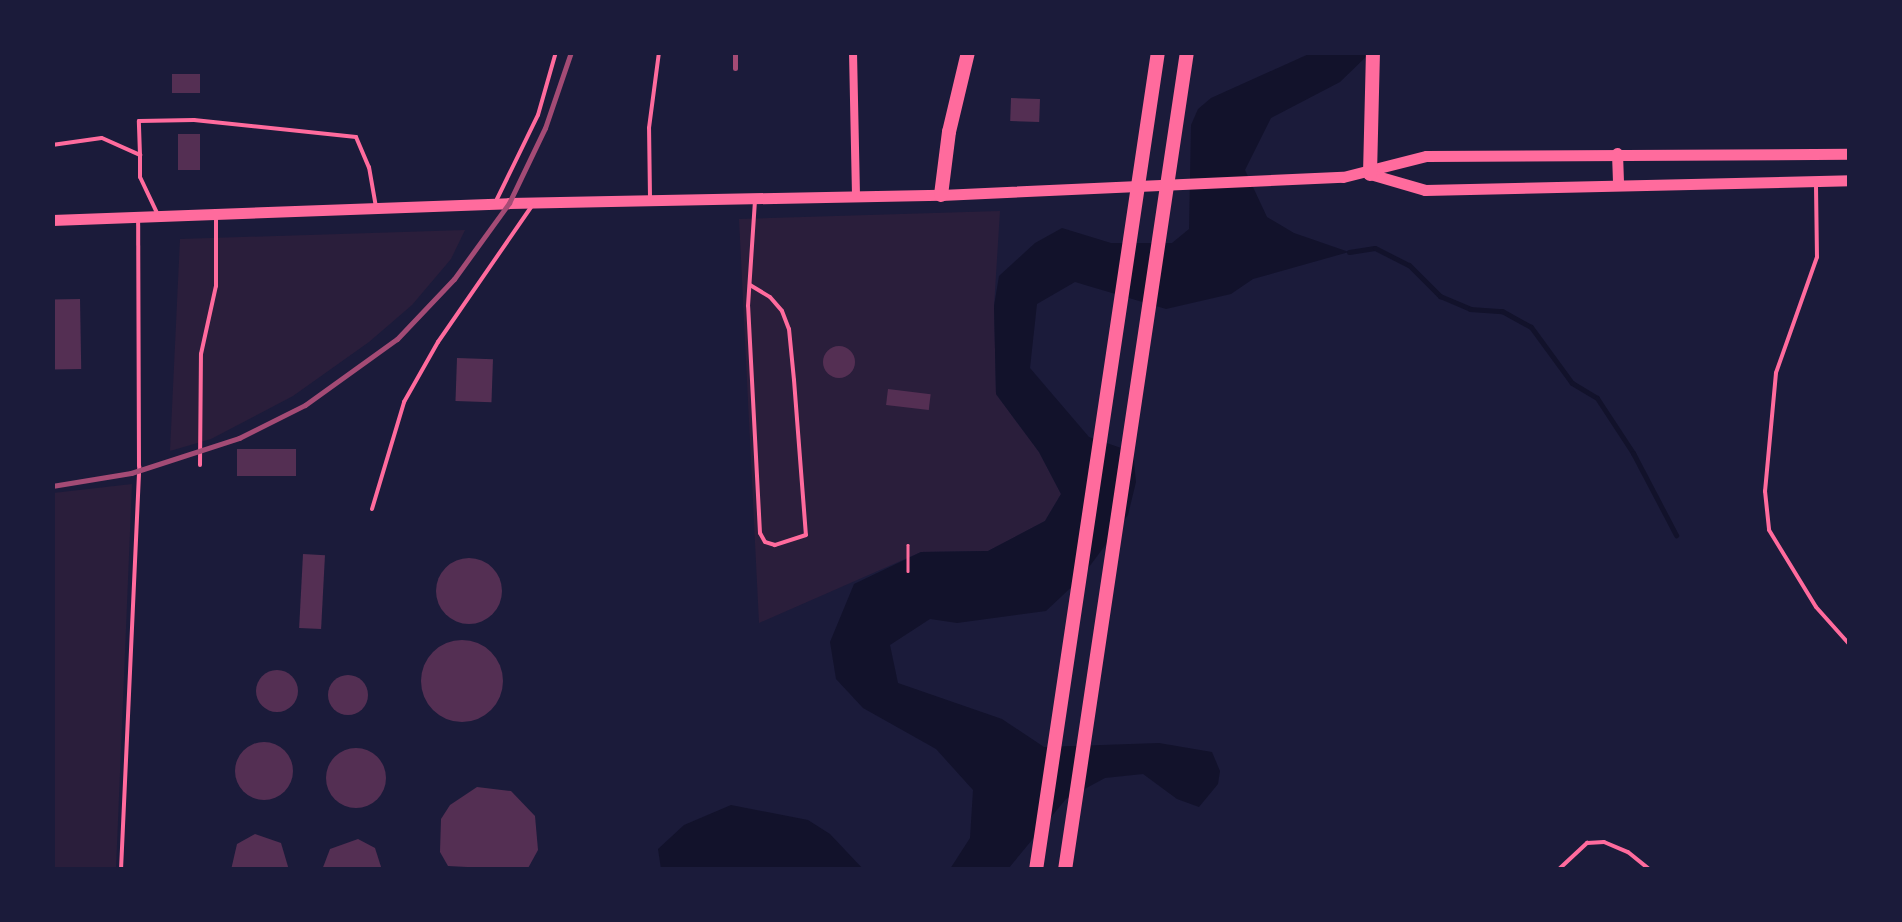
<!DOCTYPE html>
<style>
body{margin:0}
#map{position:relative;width:1902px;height:922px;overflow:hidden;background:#1b1b3a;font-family:Cabin,sans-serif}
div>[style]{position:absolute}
.green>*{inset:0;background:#2a1e3b}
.water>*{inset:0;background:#12122b}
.stream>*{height:5px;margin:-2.5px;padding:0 2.5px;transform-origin:2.5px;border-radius:2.5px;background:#12122b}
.building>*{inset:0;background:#542f53;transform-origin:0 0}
.round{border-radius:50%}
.path>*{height:2.5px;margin:-1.25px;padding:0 1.25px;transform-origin:1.25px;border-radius:1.25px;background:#ff6b9d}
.service>*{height:4px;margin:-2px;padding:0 2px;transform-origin:2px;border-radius:2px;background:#ff6b9d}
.minor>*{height:8px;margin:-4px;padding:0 4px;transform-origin:4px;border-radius:4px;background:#ff6b9d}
.secondary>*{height:11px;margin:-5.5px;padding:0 5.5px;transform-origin:5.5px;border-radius:5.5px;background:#ff6b9d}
.motorway>*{height:14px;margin:-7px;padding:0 7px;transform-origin:7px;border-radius:7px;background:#ff6b9d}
.rail>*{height:5px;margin:-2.5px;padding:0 2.5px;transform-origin:2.5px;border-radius:2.5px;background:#a44b75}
span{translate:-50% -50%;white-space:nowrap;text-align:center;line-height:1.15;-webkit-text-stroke:8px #1b1b3a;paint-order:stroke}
.frame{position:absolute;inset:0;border:55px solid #1b1b3a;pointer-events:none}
</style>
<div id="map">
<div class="green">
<i style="clip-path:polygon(1000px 211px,994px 307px,996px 394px,1039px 452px,1061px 494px,1045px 521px,988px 551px,921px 552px,759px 623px,739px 219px)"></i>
<i style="clip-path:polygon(465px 230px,451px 259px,412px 305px,369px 342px,293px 396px,211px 439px,170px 451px,180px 239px)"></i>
<i style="clip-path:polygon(132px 484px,116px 869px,53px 869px,53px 493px)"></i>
</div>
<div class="water">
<i style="clip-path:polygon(1311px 53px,1370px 53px,1340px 82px,1271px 118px,1245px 170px,1267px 217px,1294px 233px,1349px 252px,1253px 279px,1231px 294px,1166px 309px,1075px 282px,1037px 304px,1030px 368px,1089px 437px,1133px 452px,1136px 482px,1128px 515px,1080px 579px,1046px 611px,957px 623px,930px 619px,890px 645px,898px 683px,1002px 719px,1044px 747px,1159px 743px,1212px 752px,1220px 771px,1218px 784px,1199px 807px,1177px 799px,1143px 774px,1105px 778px,1066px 799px,1008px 869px,950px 869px,970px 838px,973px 790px,936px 749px,863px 708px,836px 679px,830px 642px,854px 584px,921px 552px,988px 551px,1045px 521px,1061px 494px,1039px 452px,996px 394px,994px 306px,999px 276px,1035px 243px,1062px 228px,1111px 243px,1172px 243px,1189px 229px,1191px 125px,1198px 109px,1211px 98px)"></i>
<i style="clip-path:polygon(731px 805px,808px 820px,830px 834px,863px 869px,661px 869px,658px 849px,684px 825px)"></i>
</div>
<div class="stream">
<i style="left:1349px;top:252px;width:26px;rotate:-9deg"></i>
<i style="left:1375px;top:248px;width:38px;rotate:27deg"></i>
<i style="left:1409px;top:265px;width:44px;rotate:45deg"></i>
<i style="left:1440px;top:296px;width:33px;rotate:23deg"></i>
<i style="left:1470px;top:309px;width:32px;rotate:4deg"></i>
<i style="left:1502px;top:311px;width:33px;rotate:29deg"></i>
<i style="left:1531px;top:327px;width:69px;rotate:53.8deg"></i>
<i style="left:1572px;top:383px;width:29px;rotate:31deg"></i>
<i style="left:1597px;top:398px;width:66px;rotate:56.8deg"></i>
<i style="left:1633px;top:453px;width:93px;rotate:62.3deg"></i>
</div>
<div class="building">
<i style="left:200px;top:74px;width:19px;height:28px;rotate:90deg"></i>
<i style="left:1011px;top:98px;width:29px;height:23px;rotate:2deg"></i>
<i style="left:178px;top:134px;width:22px;height:36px"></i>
<i style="left:80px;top:299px;width:70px;height:28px;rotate:89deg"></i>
<i class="round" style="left:823px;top:346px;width:32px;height:32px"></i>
<i style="left:457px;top:358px;width:36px;height:43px;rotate:2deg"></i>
<i style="left:888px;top:389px;width:43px;height:16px;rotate:7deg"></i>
<i style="left:296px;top:449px;width:27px;height:59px;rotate:90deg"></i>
<i style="left:303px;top:554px;width:22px;height:74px;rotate:3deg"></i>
<i class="round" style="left:436px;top:558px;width:66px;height:66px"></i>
<i class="round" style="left:421px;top:640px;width:82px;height:82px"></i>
<i class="round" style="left:256px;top:670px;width:42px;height:42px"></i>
<i class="round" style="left:328px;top:675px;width:40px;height:40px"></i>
<i class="round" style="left:235px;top:742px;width:58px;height:58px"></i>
<i class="round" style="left:326px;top:748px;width:60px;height:60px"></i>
<i style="clip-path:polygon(477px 787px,511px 791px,535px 816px,538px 850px,527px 870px,448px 866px,440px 852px,441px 819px,450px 805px)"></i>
<i style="clip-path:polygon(255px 834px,281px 843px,289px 870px,231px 870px,237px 844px)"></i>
<i style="clip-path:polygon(358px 839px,375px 848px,382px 870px,322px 870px,330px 849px)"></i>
</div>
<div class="path">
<i style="left:908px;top:545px;width:26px;rotate:90deg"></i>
</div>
<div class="service">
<i style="left:52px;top:145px;width:50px;rotate:-8deg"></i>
<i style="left:102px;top:138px;width:42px;rotate:24.1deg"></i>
<i style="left:140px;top:155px;width:22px;rotate:90deg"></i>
<i style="left:140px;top:177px;width:42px;rotate:64.7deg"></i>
<i style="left:140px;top:155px;width:34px;rotate:-92deg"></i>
<i style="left:139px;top:121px;width:55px;rotate:-1deg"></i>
<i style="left:194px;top:120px;width:163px;rotate:6deg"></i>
<i style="left:356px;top:137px;width:33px;rotate:67deg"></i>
<i style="left:369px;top:167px;width:41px;rotate:80.1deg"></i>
<i style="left:1816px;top:186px;width:71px;rotate:89.2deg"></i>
<i style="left:1817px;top:257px;width:123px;rotate:109.5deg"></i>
<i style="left:1776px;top:373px;width:119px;rotate:95.3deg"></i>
<i style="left:1765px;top:491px;width:39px;rotate:84deg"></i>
<i style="left:1769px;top:530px;width:90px;rotate:58.6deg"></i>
<i style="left:1816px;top:607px;width:51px;rotate:48.2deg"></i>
<i style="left:650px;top:197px;width:69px;rotate:-90.8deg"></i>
<i style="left:649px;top:128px;width:77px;rotate:-82.5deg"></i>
<i style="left:497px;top:199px;width:93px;rotate:-64deg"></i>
<i style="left:538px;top:115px;width:66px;rotate:-74.1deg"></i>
<i style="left:750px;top:285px;width:23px;rotate:31deg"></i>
<i style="left:770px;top:297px;width:18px;rotate:49deg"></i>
<i style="left:782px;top:311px;width:19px;rotate:69deg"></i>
<i style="left:789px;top:329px;width:51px;rotate:84.4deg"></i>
<i style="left:794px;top:380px;width:155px;rotate:85.6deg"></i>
<i style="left:806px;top:535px;width:33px;rotate:162deg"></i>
<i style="left:775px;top:545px;width:10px;rotate:-163deg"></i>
<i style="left:765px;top:542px;width:10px;rotate:-119deg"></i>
<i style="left:760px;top:533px;width:227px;rotate:-93deg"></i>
<i style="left:748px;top:306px;width:106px;rotate:-86.2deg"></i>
<i style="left:200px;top:465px;width:111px;rotate:-89.5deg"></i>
<i style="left:201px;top:354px;width:70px;rotate:-77.6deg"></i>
<i style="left:216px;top:286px;width:67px;rotate:-90deg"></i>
<i style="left:372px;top:509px;width:112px;rotate:-73.3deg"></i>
<i style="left:404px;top:402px;width:69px;rotate:-60.5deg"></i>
<i style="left:438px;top:342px;width:164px;rotate:-55.4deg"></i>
<i style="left:121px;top:870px;width:404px;rotate:-87.4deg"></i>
<i style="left:139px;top:466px;width:244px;rotate:-90.2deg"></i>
<i style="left:1558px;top:870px;width:40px;rotate:-43deg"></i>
<i style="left:1587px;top:843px;width:17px;rotate:-3deg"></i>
<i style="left:1604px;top:842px;width:26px;rotate:23deg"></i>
<i style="left:1628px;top:852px;width:28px;rotate:39deg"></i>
</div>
<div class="minor">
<i style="left:853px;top:52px;width:145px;rotate:88.8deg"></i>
</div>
<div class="secondary">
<i style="left:1617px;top:153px;width:32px;rotate:88deg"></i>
<i style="left:1370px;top:174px;width:57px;rotate:16.2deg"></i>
<i style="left:1425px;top:190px;width:425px;rotate:-1.3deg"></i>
<i style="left:52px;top:220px;width:457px;rotate:-2.1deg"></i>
<i style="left:509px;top:203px;width:432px;rotate:-1.1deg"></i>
<i style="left:941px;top:195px;width:402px;rotate:-2.6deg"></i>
<i style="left:1343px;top:177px;width:86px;rotate:-14.2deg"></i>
<i style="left:1426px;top:156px;width:424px;rotate:-0.3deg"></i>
</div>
<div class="motorway">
<i style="left:1370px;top:174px;width:122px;rotate:-88.6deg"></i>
<i style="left:941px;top:195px;width:64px;rotate:-82.8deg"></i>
<i style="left:949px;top:132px;width:82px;rotate:-76.6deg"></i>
<i style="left:1036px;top:870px;width:827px;rotate:-81.52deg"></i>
<i style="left:1065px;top:870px;width:827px;rotate:-81.52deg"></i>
</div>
<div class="rail">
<i style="left:735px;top:52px;width:16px;rotate:90deg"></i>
<i style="left:52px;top:486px;width:80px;rotate:-9.3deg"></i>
<i style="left:131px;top:473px;width:114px;rotate:-18deg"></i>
<i style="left:239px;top:438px;width:74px;rotate:-26.6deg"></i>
<i style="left:305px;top:405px;width:113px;rotate:-35.7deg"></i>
<i style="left:397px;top:339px;width:83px;rotate:-46.5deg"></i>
<i style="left:454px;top:279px;width:94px;rotate:-54.1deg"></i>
<i style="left:509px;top:203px;width:83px;rotate:-64.4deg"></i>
<i style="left:545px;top:128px;width:80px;rotate:-71.1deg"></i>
</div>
<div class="frame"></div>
</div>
